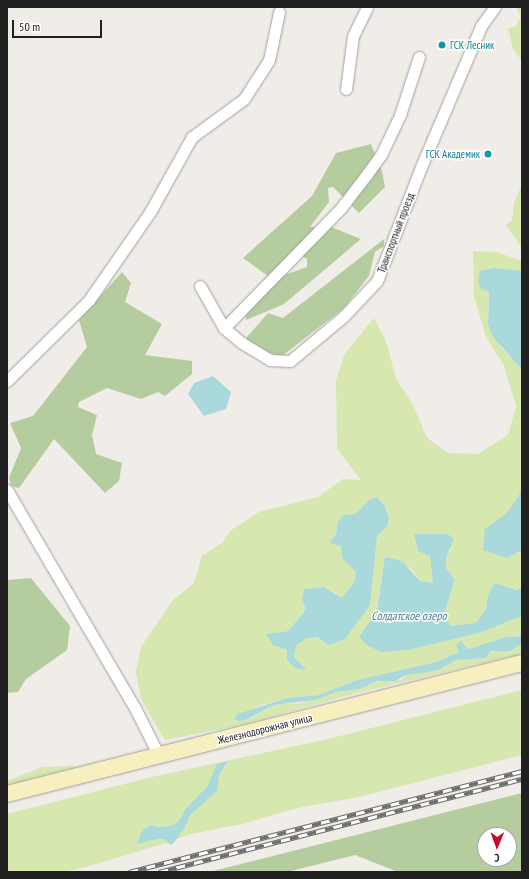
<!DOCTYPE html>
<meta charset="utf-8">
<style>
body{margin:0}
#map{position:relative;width:529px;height:879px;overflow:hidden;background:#f0ece7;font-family:"PT Sans Narrow",sans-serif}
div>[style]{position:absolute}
.grass>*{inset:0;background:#d6e7b0}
.forest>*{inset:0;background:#b5cd9e}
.water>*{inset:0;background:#aad9dc}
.roads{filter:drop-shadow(0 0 1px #a1a1a1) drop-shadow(0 0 1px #a1a1a1)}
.street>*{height:11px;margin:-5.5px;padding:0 5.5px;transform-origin:5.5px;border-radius:5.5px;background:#fff}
.secondary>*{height:16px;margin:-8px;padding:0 8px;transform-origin:8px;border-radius:8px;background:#f7efbf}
.rail>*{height:4.5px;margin-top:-2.25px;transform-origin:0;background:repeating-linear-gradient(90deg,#fff 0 9px,#6e6e6e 0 18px);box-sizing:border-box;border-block:1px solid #6e6e6e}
.dots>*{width:11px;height:11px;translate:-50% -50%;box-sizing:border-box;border:2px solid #fff;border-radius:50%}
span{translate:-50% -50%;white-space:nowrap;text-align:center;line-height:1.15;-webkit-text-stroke:3px #fff;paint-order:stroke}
.culture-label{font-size:11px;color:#0d838f}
.left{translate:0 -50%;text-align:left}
.right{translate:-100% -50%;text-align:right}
.street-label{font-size:11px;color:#202020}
.water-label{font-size:12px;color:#477c95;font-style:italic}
.frame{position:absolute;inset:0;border:8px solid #202020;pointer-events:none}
.north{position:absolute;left:477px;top:827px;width:40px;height:40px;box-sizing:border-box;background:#fff;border:1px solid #a6a6a6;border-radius:50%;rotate:181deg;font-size:11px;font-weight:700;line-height:16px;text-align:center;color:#202020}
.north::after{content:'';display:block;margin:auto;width:14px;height:18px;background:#c70a2d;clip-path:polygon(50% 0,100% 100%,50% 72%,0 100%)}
.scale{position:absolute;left:12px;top:20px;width:90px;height:18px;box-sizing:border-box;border:2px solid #202020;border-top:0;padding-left:5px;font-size:12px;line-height:14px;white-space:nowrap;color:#202020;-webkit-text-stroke:3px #fff;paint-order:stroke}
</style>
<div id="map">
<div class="grass">
<i style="clip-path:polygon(516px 7px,522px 7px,522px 61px,513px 49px,508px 28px,515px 27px,521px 17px)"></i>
<i style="clip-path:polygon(522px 184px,522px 248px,506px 225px,512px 220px,514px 203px)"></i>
<i style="clip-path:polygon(evenodd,473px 251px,496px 252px,522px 261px,522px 271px,489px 292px,488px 308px,488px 324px,500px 346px,522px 370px,522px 490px,507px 513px,485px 529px,507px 558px,522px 550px,522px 588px,488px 595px,486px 609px,476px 623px,451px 626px,443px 616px,455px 580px,446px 568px,446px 558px,450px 551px,447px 534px,414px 534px,430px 556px,433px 583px,420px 581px,411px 568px,385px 557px,377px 611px,359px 637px,482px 632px,522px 616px,522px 636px,506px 637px,467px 649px,461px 641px,460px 652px,436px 662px,357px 680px,319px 695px,287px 698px,262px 705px,252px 709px,250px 719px,273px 705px,302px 703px,336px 692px,359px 689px,376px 681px,401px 680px,406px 675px,436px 671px,456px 660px,486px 658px,491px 651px,510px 651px,522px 644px,522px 654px,357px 693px,241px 725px,165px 740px,141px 699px,136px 672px,141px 647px,173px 600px,194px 583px,202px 556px,223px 542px,230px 531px,259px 512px,318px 497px,343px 479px,361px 480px,337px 449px,336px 381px,344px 355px,374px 318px,386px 341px,396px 379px,413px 405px,427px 438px,448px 453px,478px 454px,508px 435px,516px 406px,504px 366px,486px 337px,474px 296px,473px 251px,369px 500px,387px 526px,377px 537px,370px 604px,345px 639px,329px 645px,317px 637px,307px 638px,296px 646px,294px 657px,306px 669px,295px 668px,287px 660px,287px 650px,266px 634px,288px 631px,306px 608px,302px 599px,304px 589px,334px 592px,342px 599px,353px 584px,356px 571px,341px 546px,329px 543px,336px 534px,338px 522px,355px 514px,369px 500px)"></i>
<i style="clip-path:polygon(522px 690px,522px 755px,359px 797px,297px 808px,242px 824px,191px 834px,174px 840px,172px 845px,166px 843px,86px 867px,62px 872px,7px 872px,7px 814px,152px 777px,332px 738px)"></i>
<i style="clip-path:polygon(75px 766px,77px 772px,7px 789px,7px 781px,42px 767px)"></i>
</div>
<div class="forest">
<i style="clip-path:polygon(371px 144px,382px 171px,385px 187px,359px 213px,333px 187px,328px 188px,329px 202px,310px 227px,331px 227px,361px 239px,284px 304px,246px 320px,245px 312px,276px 278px,307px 267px,307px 259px,302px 256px,268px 276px,243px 258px,312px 196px,336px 153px)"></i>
<i style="clip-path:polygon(384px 239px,384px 246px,375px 252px,369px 276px,344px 308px,282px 356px,262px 351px,246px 338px,268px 313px,283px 318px)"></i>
<i style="clip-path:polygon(122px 272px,131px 283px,125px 302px,162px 324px,145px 355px,192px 361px,192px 374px,165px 396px,158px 392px,141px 399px,107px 388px,79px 402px,78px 407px,97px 415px,92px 435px,96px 454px,122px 463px,119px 481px,105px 493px,54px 439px,19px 488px,11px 486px,9px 478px,21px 448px,10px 423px,33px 416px,87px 347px,79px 320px)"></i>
<i style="clip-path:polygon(31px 578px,70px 626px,67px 650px,26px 679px,18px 692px,7px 693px,7px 580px)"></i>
<i style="clip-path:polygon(evenodd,522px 793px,522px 872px,398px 872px,355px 855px,287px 872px,209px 872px,522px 793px,485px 835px,509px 835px,509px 859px,485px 859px,485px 835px)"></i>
</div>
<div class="water">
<i style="clip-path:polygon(494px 268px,522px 271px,522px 370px,493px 337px,488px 324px,489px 292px,480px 288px,478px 282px,480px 271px)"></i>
<i style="clip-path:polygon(213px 376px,231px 392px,226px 409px,204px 416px,188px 394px,194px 383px)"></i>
<i style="clip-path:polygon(522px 490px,522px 550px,507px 558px,483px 550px,485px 529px,507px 513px)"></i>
<i style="clip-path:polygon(377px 497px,385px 507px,389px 518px,387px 526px,377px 537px,370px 605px,345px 639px,329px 645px,317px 637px,307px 638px,296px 646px,294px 657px,307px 670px,295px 668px,287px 660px,287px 650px,273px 645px,266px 634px,288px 631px,306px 609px,302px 599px,304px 589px,324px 587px,342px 598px,353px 584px,356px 572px,342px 558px,341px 546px,329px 543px,336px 534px,338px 522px,344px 515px,355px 514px,369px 500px)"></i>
<i style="clip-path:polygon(414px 534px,447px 534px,454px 538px,446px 558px,446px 568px,455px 580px,443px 616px,451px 626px,476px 623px,486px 609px,488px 595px,495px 583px,516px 590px,522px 588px,522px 616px,482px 632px,408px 650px,381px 652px,367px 645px,359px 637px,377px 611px,385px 557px,402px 561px,420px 581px,433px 583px,430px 556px,418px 551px)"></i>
<i style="clip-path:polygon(522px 636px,522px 644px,510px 651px,491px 651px,486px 658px,456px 660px,436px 671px,406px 675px,395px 681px,376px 681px,359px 689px,336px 692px,315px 700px,273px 705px,246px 720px,238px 721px,234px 719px,238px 714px,287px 698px,319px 695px,357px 680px,436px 662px,459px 652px,456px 645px,461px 641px,468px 649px,506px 637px)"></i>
<i style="clip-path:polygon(228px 761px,219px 775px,217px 791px,190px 815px,184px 829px,172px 845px,164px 839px,157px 839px,137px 844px,143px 829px,151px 825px,158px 827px,172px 826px,179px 821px,185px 810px,207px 787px,217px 764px)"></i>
</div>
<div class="roads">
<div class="street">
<i style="left:346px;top:89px;width:53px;rotate:-82.5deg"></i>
<i style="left:353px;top:36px;width:32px;rotate:-64deg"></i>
<i style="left:200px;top:286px;width:48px;rotate:60.3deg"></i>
<i style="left:224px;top:328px;width:23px;rotate:40deg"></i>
<i style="left:242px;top:343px;width:33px;rotate:31deg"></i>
<i style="left:270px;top:360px;width:20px;rotate:3deg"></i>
<i style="left:290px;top:361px;width:70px;rotate:-39.8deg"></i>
<i style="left:344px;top:316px;width:48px;rotate:-46.7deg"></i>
<i style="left:377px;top:281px;width:122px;rotate:-68.9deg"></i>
<i style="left:421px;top:167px;width:153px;rotate:-66.9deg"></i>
<i style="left:481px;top:26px;width:24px;rotate:-54deg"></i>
<i style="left:224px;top:328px;width:168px;rotate:-45.7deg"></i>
<i style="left:341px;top:208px;width:43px;rotate:-52.6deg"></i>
<i style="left:367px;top:174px;width:24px;rotate:-54deg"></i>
<i style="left:381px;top:155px;width:44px;rotate:-64.6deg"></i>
<i style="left:400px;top:115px;width:61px;rotate:-71.9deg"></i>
<i style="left:7px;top:381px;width:115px;rotate:-44.6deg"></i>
<i style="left:89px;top:300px;width:107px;rotate:-55.3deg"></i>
<i style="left:150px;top:212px;width:86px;rotate:-60.8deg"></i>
<i style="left:192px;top:137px;width:64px;rotate:-36.2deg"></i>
<i style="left:244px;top:99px;width:46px;rotate:-57.3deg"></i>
<i style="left:269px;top:60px;width:49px;rotate:-78.2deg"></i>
<i style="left:7px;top:490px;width:253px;rotate:59.6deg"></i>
<i style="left:135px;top:708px;width:54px;rotate:63.4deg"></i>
</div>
<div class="secondary">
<i style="left:7px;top:794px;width:531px;rotate:-14.27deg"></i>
</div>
</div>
<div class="rail">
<i style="left:129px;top:872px;width:406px;rotate:-14.4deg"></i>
<i style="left:159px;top:872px;width:375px;rotate:-14.4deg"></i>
</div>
<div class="dots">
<i style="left:442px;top:45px;background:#0f9aa8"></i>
<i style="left:488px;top:154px;background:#0f9aa8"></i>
</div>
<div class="culture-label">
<span class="left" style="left:450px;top:45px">ГСК Лесник</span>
<span class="right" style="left:480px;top:154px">ГСК Академик</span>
</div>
<div class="street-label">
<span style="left:396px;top:233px;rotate:-69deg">Транспортный проезд</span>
<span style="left:265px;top:729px;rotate:-14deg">Железнодорожная улица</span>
</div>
<div class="water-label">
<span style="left:409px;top:616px">Солдатское озеро</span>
</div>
<div class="frame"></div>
<div class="north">С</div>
<div class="scale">50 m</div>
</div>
